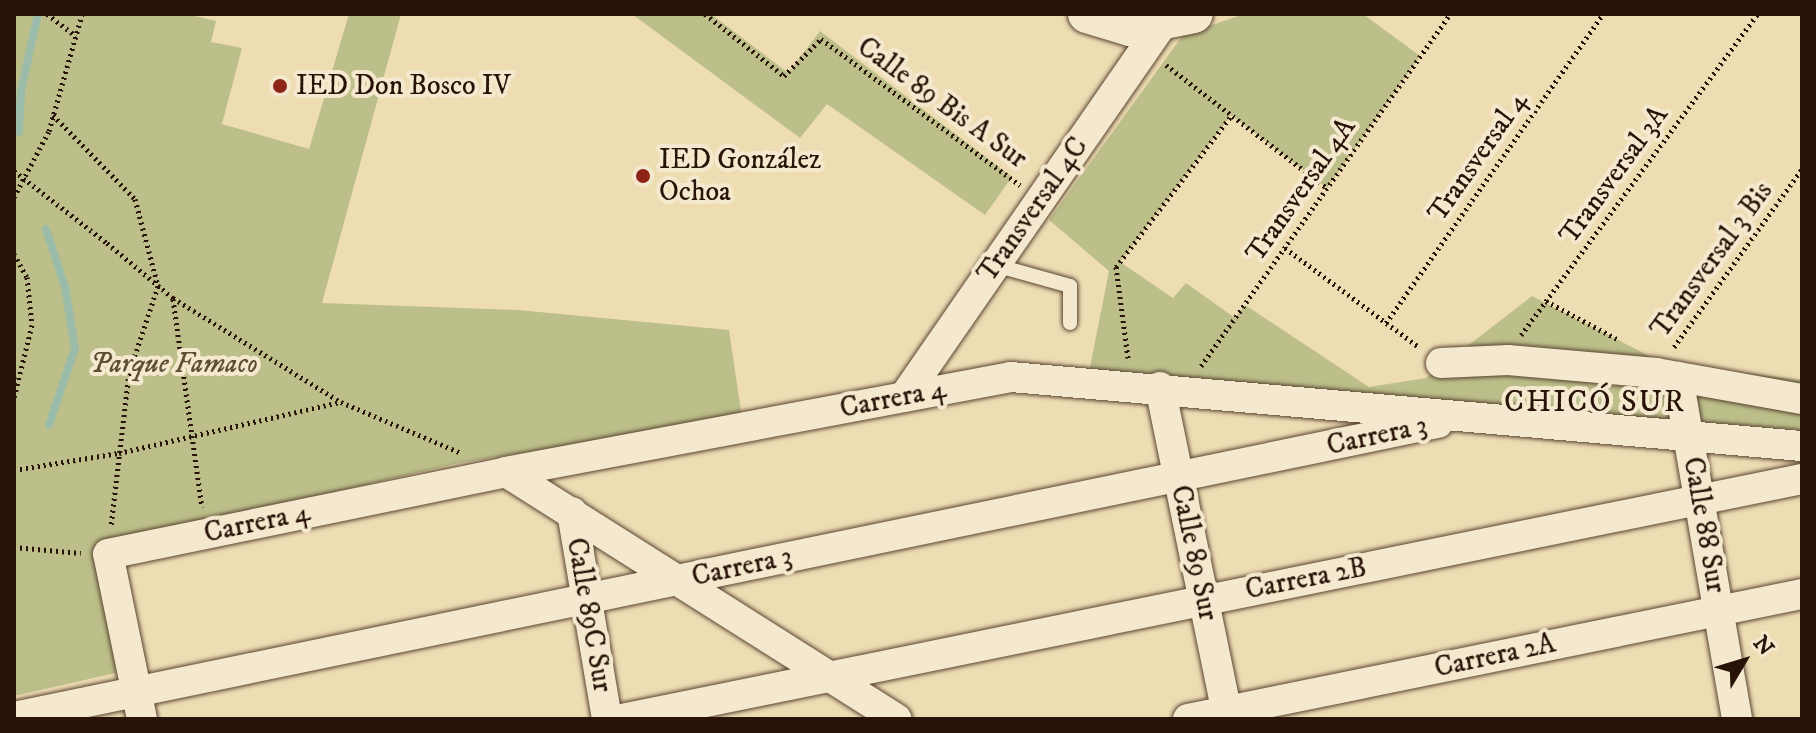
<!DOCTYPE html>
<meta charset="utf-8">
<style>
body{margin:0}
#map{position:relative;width:1816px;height:733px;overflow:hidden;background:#eedcb3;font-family:"IM FELL DW Pica",serif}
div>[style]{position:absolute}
.green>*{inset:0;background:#bcbf8a}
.stream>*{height:8px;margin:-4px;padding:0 4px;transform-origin:4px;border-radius:4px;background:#9abca9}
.path>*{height:5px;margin-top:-2.5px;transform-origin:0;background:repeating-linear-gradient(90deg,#291308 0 2px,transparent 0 6px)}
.roads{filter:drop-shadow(0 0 2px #5a4533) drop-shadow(0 0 2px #5a4533)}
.service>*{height:14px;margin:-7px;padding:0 7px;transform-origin:7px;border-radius:7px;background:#f4e8ce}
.minor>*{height:30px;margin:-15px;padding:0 15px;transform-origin:15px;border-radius:15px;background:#f4e8ce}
.tertiary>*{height:38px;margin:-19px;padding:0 19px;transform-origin:19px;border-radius:19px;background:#f4e8ce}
.path-bridge>*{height:5px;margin-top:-2.5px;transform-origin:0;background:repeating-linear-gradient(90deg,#291308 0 2px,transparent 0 6px)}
.dots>*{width:22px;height:22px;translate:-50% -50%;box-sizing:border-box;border:4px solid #f4e8ce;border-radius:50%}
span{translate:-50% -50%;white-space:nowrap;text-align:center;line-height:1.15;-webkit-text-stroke:8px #f4e8ce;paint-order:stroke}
.poi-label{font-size:28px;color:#291308}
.left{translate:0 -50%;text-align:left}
.street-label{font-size:28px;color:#291308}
.park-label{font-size:28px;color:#5c4f36;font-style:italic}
.neighbourhood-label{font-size:30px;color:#291308;letter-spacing:2px}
.frame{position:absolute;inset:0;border:16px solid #291308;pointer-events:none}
.north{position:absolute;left:1704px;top:621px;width:80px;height:80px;-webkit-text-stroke:6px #f4e8ce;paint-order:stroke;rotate:52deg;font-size:22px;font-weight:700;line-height:32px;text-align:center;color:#291308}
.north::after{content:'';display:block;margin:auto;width:28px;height:36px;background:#291308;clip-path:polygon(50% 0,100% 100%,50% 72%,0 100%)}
</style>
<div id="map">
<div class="green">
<i style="clip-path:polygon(14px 14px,186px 14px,216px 21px,211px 42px,242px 48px,222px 124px,309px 149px,349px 14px,401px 14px,322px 303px,518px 310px,729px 330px,742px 418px,459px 463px,96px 547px,120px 672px,14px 696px)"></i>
<i style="clip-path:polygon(632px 14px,711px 14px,788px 73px,820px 31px,1012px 177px,985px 215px,827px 104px,800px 138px)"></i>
<i style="clip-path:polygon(1244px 14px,1363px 14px,1420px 56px,1327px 188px,1231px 115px,1120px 262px,1173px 298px,1186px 283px,1235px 318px,1245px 305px,1369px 387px,1426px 378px,1532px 296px,1663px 363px,1802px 380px,1802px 432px,1089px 372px,1109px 271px,1049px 220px,1183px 35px)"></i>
</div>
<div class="stream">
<i style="left:19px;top:132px;width:41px;rotate:-87.2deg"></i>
<i style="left:21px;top:91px;width:79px;rotate:-77.6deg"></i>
<i style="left:46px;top:229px;width:61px;rotate:71.9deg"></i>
<i style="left:65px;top:287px;width:62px;rotate:80.7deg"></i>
<i style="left:75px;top:348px;width:81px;rotate:108.7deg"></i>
</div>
<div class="path">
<i style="left:47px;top:14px;width:36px;rotate:37deg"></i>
<i style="left:705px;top:14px;width:100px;rotate:38.1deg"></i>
<i style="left:784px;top:76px;width:52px;rotate:-45deg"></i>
<i style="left:821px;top:39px;width:247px;rotate:36.3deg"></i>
<i style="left:1166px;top:65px;width:203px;rotate:37.4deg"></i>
<i style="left:53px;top:115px;width:117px;rotate:45.7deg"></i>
<i style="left:135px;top:199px;width:90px;rotate:75.2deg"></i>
<i style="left:158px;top:286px;width:92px;rotate:108.4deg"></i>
<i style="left:129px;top:373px;width:155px;rotate:96.7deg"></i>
<i style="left:14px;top:197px;width:75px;rotate:-62.1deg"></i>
<i style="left:49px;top:131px;width:122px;rotate:-74.2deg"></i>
<i style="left:107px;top:243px;width:86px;rotate:39.8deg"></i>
<i style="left:173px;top:298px;width:198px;rotate:31.8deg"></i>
<i style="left:341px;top:402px;width:130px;rotate:23deg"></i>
<i style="left:1285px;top:248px;width:167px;rotate:36.5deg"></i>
<i style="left:14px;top:254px;width:26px;rotate:61deg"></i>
<i style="left:27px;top:277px;width:48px;rotate:84.1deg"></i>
<i style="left:32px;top:325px;width:75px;rotate:103.9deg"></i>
<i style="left:173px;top:299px;width:210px;rotate:82.1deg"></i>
<i style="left:1546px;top:301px;width:83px;rotate:28.1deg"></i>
<i style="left:1386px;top:323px;width:378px;rotate:-54.9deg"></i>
<i style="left:1521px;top:335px;width:399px;rotate:-53.6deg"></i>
<i style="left:1674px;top:347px;width:219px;rotate:-54.3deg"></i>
<i style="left:1128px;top:358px;width:92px;rotate:-97.5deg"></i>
<i style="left:1116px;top:267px;width:191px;rotate:-52.7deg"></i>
<i style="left:1201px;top:366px;width:431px;rotate:-54.7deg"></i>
<i style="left:14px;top:470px;width:106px;rotate:-9.2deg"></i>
<i style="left:119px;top:453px;width:227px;rotate:-13deg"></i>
<i style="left:14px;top:547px;width:67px;rotate:5.1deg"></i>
</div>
<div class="roads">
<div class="service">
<i style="left:995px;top:265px;width:78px;rotate:15.6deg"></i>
<i style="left:1070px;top:286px;width:37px;rotate:90deg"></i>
</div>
<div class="minor">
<i style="left:1441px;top:363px;width:67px;rotate:-2.6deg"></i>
<i style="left:1508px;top:360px;width:149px;rotate:5deg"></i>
<i style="left:1656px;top:373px;width:148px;rotate:10.1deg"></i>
<i style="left:1678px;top:377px;width:347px;rotate:80.2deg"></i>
<i style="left:1160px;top:387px;width:339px;rotate:78.4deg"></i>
<i style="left:904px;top:397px;width:454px;rotate:-55.3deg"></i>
<i style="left:506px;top:472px;width:462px;rotate:32.3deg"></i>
<i style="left:572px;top:512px;width:210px;rotate:80.4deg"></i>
<i style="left:14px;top:717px;width:1454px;rotate:-11.67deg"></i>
<i style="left:142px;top:719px;width:168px;rotate:-101.6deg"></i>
<i style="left:108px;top:554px;width:406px;rotate:-11.6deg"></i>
<i style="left:506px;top:472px;width:514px;rotate:-10.65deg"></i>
<i style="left:1011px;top:377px;width:794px;rotate:4.99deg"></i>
<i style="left:622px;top:719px;width:1204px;rotate:-11.5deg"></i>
<i style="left:1188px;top:719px;width:627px;rotate:-11.51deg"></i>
</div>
<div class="tertiary">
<i style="left:1087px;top:14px;width:45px;rotate:16.8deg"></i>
<i style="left:1130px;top:27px;width:65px;rotate:-11.5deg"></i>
</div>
</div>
<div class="path-bridge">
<i style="left:14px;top:171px;width:118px;rotate:37.7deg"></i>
</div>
<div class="dots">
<i style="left:280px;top:86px;background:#8f2418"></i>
<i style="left:643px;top:176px;background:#8f2418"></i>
</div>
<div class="poi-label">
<span class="left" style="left:296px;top:86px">IED Don Bosco IV</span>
<span class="left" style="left:659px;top:176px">IED González<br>Ochoa</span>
</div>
<div class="street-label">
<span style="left:942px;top:103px;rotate:36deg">Calle 89 Bis A Sur</span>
<span style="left:1478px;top:157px;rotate:-55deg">Transversal 4</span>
<span style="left:1614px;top:175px;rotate:-54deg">Transversal 3A</span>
<span style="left:1301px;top:190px;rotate:-55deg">Transversal 4A</span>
<span style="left:1033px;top:210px;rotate:-55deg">Transversal 4C</span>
<span style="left:1712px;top:260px;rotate:-54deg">Transversal 3 Bis</span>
<span style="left:893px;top:399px;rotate:-11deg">Carrera 4</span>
<span style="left:1377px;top:436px;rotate:-12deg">Carrera 3</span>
<span style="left:257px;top:523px;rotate:-12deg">Carrera 4</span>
<span style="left:1704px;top:525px;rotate:80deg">Calle 88 Sur</span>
<span style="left:1194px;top:553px;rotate:78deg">Calle 89 Sur</span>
<span style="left:742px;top:567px;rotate:-12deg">Carrera 3</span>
<span style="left:1306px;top:579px;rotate:-11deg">Carrera 2B</span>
<span style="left:589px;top:615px;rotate:80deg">Calle 89C Sur</span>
<span style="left:1495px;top:656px;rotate:-12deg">Carrera 2A</span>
</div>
<div class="park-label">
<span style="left:174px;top:364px">Parque Famaco</span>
</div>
<div class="neighbourhood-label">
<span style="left:1595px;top:403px">CHICÓ SUR</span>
</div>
<div class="frame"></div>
<div class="north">N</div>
</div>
